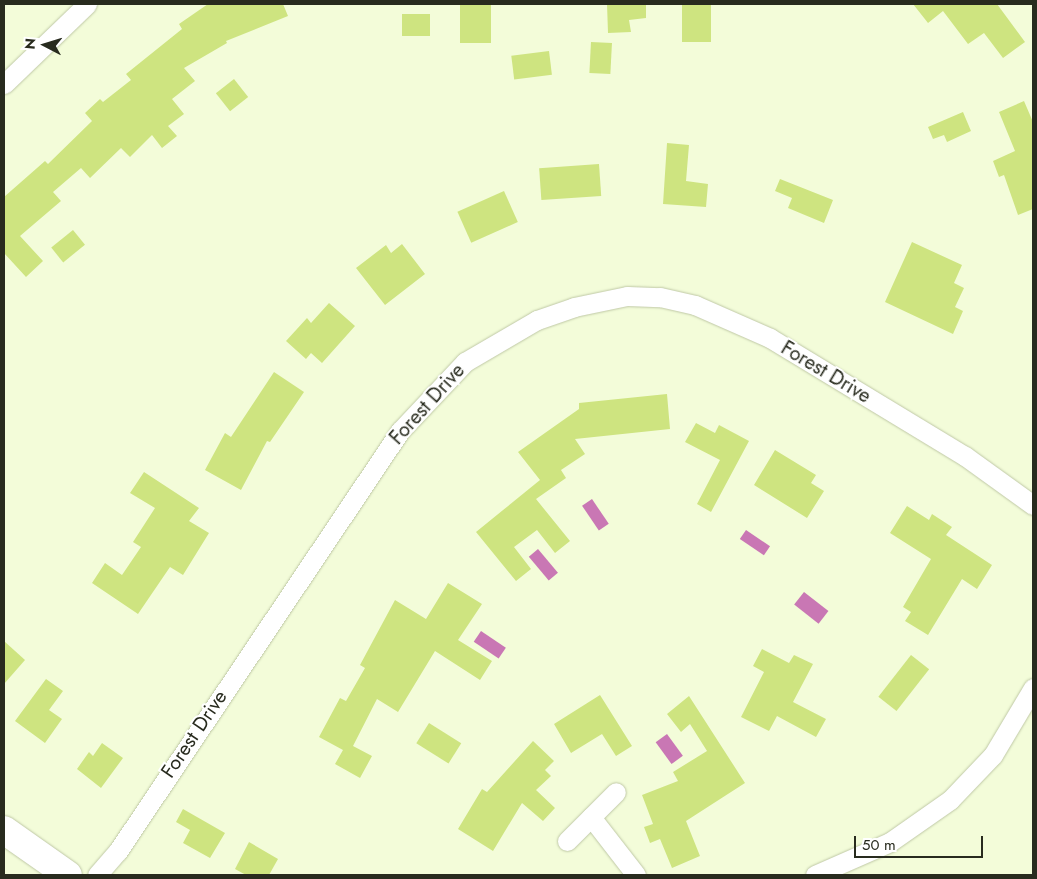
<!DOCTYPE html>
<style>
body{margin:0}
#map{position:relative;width:1037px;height:879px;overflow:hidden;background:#f3fcd9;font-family:Jost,sans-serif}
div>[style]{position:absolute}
.water>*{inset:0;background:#c977b4;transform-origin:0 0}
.building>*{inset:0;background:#cee480;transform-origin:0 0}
.roads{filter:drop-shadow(0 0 1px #bfc8a6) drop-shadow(0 0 1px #bfc8a6)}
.street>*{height:19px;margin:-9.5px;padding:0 9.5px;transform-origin:9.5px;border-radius:9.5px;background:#fff}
.primary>*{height:28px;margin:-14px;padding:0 14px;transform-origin:14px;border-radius:14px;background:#fff}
span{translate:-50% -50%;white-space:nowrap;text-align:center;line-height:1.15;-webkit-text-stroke:4px #fff;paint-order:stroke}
.street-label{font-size:20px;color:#282b1e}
.frame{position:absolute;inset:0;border:5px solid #282b1e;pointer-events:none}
.north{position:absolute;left:20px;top:20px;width:50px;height:50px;-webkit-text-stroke:4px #fff;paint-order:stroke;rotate:275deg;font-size:14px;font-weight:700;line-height:20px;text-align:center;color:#282b1e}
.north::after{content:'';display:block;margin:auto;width:18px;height:22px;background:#282b1e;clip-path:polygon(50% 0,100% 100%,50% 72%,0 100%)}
.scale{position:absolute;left:854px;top:836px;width:129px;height:22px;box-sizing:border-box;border:2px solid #282b1e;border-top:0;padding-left:6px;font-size:15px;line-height:18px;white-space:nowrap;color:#282b1e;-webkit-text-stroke:4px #fff;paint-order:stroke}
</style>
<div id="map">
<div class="water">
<i style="left:592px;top:499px;width:30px;height:12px;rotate:56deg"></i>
<i style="left:746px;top:530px;width:29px;height:11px;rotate:34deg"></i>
<i style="left:538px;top:549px;width:31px;height:12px;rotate:50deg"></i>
<i style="left:804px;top:592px;width:31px;height:16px;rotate:38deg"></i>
<i style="left:481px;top:631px;width:30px;height:13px;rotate:34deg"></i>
<i style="left:667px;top:734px;width:27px;height:14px;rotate:54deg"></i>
</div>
<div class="building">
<i style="clip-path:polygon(208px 4px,283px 4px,288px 16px,226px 41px,227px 43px,184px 68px,195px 81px,172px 99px,184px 114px,168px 126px,177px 136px,162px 148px,152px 135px,130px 157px,121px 148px,90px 178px,81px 168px,53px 192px,61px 201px,20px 236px,43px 261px,26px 277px,4px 253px,4px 197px,45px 161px,48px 164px,92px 121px,85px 113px,100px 99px,103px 102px,131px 80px,126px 74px,182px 29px,179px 24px)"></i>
<i style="left:460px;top:4px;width:31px;height:39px"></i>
<i style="clip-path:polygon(607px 4px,646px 4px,646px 18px,629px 20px,631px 32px,608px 33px)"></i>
<i style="left:682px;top:4px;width:29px;height:38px"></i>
<i style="clip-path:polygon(913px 4px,997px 4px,1025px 42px,1003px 58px,984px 33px,968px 44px,943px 11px,928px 23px)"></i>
<i style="left:402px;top:14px;width:28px;height:22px"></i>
<i style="left:591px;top:42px;width:21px;height:31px;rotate:3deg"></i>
<i style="left:549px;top:51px;width:24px;height:38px;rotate:83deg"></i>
<i style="left:234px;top:79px;width:23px;height:23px;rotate:52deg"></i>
<i style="clip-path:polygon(1024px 101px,1033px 122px,1033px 209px,1018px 215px,1004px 175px,999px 177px,993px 161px,1015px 151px,999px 112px)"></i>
<i style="clip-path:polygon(963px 112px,971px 131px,947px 142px,944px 135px,933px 139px,928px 127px)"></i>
<i style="clip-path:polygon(667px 143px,689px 145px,686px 181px,708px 184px,706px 207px,663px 204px)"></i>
<i style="left:599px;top:164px;width:32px;height:60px;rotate:86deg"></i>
<i style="clip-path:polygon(780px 179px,833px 200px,824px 223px,788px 208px,792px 198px,775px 191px)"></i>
<i style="left:504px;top:191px;width:34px;height:51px;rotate:66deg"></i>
<i style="left:73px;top:230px;width:19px;height:28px;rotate:51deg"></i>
<i style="clip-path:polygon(912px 242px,962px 265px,954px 283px,964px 288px,955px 307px,963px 311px,953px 334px,885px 302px)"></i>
<i style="clip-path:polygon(402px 244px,425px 274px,385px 305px,356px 268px,386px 245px,391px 253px)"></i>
<i style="clip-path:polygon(329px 303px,355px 326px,322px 363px,311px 353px,306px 359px,286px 341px,307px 318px,311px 323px)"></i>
<i style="clip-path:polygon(274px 372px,304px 392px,270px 442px,267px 441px,241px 490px,205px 470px,225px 433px,231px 437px)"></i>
<i style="clip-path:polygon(667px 394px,670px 429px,575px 439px,585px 454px,561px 470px,566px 478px,536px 499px,570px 541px,555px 553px,537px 530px,514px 547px,531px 569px,516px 581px,476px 532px,540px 480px,518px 452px,579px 409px,579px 403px)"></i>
<i style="clip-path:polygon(696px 423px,715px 433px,719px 425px,749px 441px,711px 512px,697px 504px,720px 460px,685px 442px)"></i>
<i style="clip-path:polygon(775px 450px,816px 475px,811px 483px,824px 491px,807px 518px,754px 485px)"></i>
<i style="clip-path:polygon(144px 472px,199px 508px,189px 521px,209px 533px,183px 575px,170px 567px,138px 614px,92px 583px,105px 563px,122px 575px,141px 547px,133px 542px,155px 508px,130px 493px)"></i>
<i style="clip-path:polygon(907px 506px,929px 520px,932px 514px,952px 527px,946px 535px,992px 565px,977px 589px,962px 579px,928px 635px,905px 621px,911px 612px,903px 607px,931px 559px,890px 533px)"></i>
<i style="clip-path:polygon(448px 583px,482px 604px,458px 640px,492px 661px,480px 680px,435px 651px,398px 712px,377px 699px,353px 746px,372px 756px,360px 778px,335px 764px,343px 750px,319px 737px,340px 698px,346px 701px,365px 668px,360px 665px,395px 600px,426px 619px)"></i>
<i style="clip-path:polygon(4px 641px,25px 660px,4px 684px)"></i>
<i style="clip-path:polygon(762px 649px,789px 663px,794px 655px,813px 664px,793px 702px,826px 719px,816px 737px,777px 716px,769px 731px,741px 717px,764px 672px,753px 666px)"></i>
<i style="left:911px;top:655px;width:23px;height:53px;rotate:38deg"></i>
<i style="clip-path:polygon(46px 679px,63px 691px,49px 710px,62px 719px,45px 743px,15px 721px)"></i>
<i style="clip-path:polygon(600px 695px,632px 746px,616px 756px,602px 734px,571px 753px,554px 724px)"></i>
<i style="clip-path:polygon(689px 696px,745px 783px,686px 821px,700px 856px,672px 868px,660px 839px,650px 843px,644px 827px,653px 824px,642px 795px,678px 781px,673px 772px,707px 751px,690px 724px,681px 732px,667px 714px)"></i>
<i style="left:429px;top:723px;width:38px;height:24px;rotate:32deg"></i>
<i style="clip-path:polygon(533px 741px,554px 761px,545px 770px,551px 776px,536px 790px,555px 808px,543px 821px,522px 803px,493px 851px,458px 829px,482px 789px,487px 792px)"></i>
<i style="clip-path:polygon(102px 743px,123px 758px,101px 788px,77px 769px,89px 752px,93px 756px)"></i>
<i style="clip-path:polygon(183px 809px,225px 833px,210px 858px,183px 843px,190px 830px,176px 822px)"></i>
<i style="clip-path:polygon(249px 842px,278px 859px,269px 875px,246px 875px,235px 869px)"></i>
</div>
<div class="roads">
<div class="street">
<i style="left:4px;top:84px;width:115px;rotate:-43.9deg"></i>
<i style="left:591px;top:817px;width:73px;rotate:52.2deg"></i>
<i style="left:567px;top:841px;width:69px;rotate:-45deg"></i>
<i style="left:97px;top:875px;width:32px;rotate:-49deg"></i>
<i style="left:118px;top:851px;width:506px;rotate:-56.12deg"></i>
<i style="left:400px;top:431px;width:95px;rotate:-46.7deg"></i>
<i style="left:465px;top:362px;width:83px;rotate:-30.3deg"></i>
<i style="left:537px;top:320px;width:39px;rotate:-19deg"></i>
<i style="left:574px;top:307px;width:54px;rotate:-11.7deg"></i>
<i style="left:627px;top:296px;width:33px;rotate:2deg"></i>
<i style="left:660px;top:297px;width:36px;rotate:13deg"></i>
<i style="left:695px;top:305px;width:82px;rotate:23.7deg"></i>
<i style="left:770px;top:338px;width:228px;rotate:31.2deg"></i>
<i style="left:965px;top:456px;width:84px;rotate:35.8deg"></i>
<i style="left:815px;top:875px;width:82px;rotate:-23.7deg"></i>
<i style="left:890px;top:842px;width:73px;rotate:-35deg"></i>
<i style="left:950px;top:800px;width:62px;rotate:-46.3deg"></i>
<i style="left:993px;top:755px;width:78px;rotate:-59.2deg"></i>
</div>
<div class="primary">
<i style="left:4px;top:830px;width:78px;rotate:35.1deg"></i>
</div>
</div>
<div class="street-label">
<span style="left:826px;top:372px;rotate:31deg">Forest Drive</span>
<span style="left:427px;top:404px;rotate:-48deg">Forest Drive</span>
<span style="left:194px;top:734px;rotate:-56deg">Forest Drive</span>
</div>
<div class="frame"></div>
<div class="north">N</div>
<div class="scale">50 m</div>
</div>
